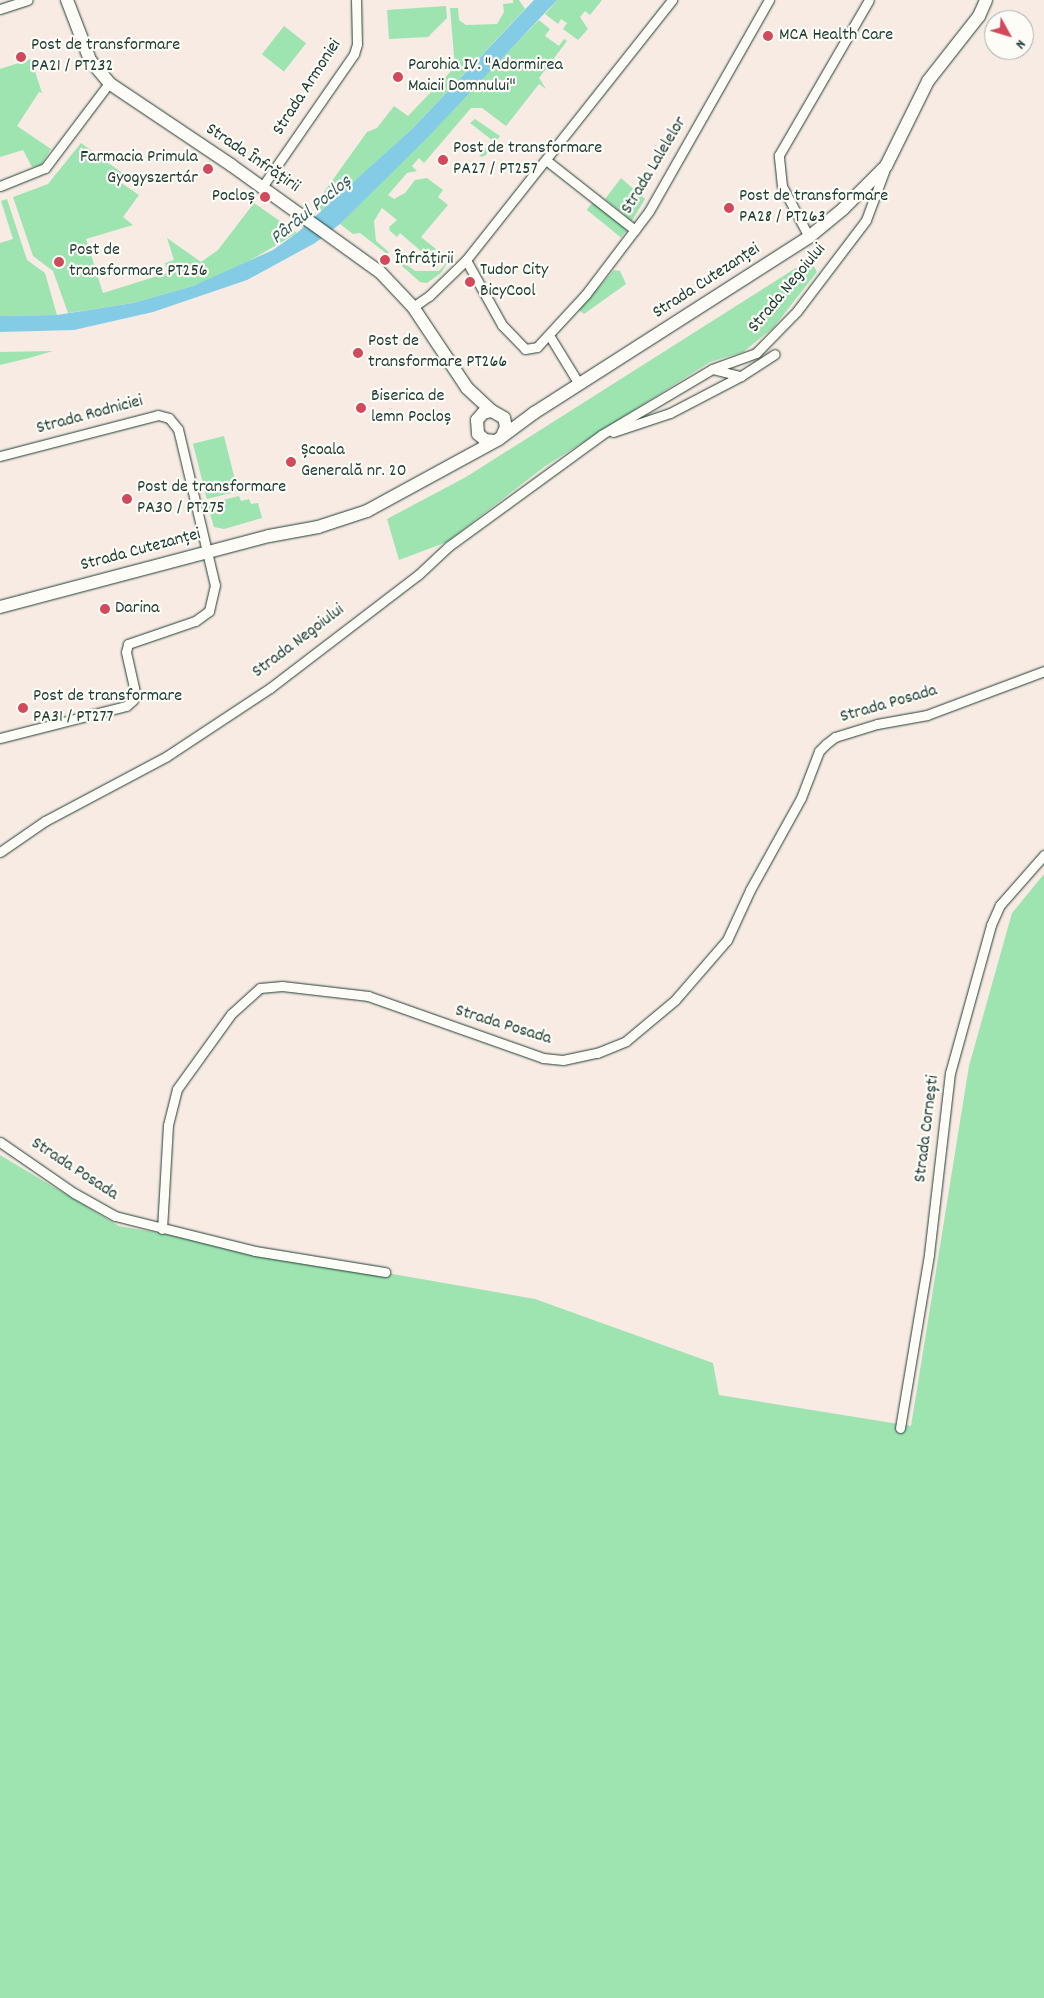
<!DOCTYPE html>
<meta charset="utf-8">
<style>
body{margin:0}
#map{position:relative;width:1044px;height:1998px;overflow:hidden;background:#f7ebe3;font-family:Dekko,sans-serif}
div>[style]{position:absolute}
.green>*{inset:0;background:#9ee4b1;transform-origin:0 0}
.water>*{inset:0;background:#84cce5}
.roads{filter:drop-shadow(0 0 1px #1f3d34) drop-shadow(0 0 1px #1f3d34)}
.street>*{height:9px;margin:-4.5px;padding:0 4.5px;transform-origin:4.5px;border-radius:4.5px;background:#fdfcf7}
.secondary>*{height:12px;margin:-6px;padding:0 6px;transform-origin:6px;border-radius:6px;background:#fdfcf7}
.dots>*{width:14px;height:14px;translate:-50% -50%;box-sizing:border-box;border:2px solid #fdfcf7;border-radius:50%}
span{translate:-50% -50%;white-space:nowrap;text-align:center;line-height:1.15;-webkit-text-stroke:4.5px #fdfcf7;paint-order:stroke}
.poi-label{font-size:18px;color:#1f3d34}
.left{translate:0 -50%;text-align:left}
.right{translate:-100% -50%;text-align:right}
.street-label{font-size:18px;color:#1f3d34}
.water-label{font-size:19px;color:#386160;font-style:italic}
.north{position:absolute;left:984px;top:10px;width:50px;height:50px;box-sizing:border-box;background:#fdfcf7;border:1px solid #a4b0a9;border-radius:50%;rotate:129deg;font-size:14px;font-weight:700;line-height:20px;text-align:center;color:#1f3d34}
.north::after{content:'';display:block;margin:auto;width:18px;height:22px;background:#d1495b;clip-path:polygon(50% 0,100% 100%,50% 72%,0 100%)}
</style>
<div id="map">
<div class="green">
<i style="clip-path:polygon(513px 0,519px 0,525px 9px,413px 128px,322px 211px,314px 206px,367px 132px,377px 128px,394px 106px,408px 116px,455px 67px,450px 8px,458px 8px,459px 20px,466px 25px,497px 24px,504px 12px,503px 4px,513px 3px)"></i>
<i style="clip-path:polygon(557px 0,602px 0,590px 15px,585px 11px,580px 17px,588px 29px,578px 40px,563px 29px,567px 23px,561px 19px,558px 24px,545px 14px)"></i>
<i style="clip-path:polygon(446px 6px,447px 18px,428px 37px,389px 39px,387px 10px)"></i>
<i style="clip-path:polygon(539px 20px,550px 29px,545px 36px,559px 46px,564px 39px,567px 41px,539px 78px,546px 89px,539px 84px,506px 126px,482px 108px,471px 108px,424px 163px,419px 158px,412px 166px,417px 171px,407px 173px,388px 195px,394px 199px,405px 193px,415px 180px,427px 178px,443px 190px,438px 197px,448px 205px,421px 237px,436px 249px,429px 258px,400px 233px,397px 237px,390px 231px,389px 227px,397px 220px,382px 208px,374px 221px,376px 241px,389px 252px,387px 254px,360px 233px,353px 234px,340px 224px)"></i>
<i style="left:284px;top:26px;width:28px;height:36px;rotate:38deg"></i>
<i style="clip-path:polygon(31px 59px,42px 93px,39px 92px,17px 126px,51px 149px,41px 165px,32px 167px,23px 150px,0 157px,0 69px)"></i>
<i style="clip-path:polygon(475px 119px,500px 136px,485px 156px,479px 157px,492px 140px,470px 123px)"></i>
<i style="clip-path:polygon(81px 143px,125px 175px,120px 182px,139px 195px,123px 217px,133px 225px,86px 239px,103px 293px,167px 273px,165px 263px,174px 260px,167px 238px,201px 262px,218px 250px,254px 203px,297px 233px,232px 271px,193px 286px,133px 303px,68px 313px,53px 271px,33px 256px,13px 197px,48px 184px)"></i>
<i style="clip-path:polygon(621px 178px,645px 199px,632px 221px,605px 199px)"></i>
<i style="clip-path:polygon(7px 199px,27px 260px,45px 273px,57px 315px,0 316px,0 243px,13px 239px,1px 201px)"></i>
<i style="left:593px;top:202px;width:44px;height:10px;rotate:39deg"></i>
<i style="clip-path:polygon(810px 259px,817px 272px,773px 328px,743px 352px,710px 362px,544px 467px,447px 542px,399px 560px,387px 519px,466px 477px)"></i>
<i style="clip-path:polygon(449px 260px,441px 273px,427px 283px,420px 282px,402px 266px,404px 263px,415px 271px,439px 271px)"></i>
<i style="clip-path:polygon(614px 270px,620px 271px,626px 284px,584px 314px,579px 310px)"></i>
<i style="clip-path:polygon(53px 351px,29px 358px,0 365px,0 352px)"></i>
<i style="left:224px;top:436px;width:57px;height:32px;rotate:76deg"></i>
<i style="clip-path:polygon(239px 496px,241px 501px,249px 499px,251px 504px,258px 503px,262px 518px,224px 529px,214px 527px,207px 504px)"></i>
<i style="clip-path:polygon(1044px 874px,1044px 1998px,0 1998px,0 1155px,119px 1226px,535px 1299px,713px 1363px,719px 1395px,911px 1426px,969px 1066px,1012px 913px)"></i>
</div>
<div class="water">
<i style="clip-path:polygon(534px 0,557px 0,427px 138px,340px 224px,315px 243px,247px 280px,153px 312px,74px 330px,0 332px,0 316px,57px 315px,133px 303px,193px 286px,273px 250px,297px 233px,413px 128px)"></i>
</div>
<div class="roads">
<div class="street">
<i style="left:0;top:9px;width:29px;rotate:-18deg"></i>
<i style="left:546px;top:160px;width:113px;rotate:38.2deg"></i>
<i style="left:0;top:186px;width:48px;rotate:-21.8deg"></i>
<i style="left:45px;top:168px;width:106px;rotate:-53deg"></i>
<i style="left:262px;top:187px;width:162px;rotate:-55.3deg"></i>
<i style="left:354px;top:54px;width:10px;rotate:-73deg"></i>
<i style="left:357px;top:44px;width:44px;rotate:-91.3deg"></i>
<i style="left:809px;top:237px;width:58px;rotate:-117.9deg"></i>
<i style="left:782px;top:186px;width:31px;rotate:-96deg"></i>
<i style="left:779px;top:155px;width:179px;rotate:-59.9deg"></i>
<i style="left:466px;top:260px;width:74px;rotate:61deg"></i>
<i style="left:502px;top:325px;width:33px;rotate:46deg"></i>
<i style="left:525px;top:349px;width:12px;rotate:-9deg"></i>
<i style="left:537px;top:347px;width:72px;rotate:-47.2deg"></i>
<i style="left:586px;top:294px;width:104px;rotate:-52.8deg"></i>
<i style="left:649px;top:211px;width:243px;rotate:-60.4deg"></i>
<i style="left:413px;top:307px;width:19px;rotate:-35deg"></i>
<i style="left:429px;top:296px;width:52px;rotate:-44.2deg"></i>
<i style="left:466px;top:260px;width:332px;rotate:-51.6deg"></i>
<i style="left:549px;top:335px;width:57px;rotate:58.5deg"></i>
<i style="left:712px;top:369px;width:30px;rotate:14deg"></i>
<i style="left:741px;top:376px;width:40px;rotate:-32.9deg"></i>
<i style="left:613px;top:432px;width:60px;rotate:-18.4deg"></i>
<i style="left:670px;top:413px;width:80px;rotate:-27.5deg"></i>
<i style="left:0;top:456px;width:163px;rotate:-14.5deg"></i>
<i style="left:158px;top:415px;width:11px;rotate:15deg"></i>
<i style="left:169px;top:418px;width:14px;rotate:51deg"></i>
<i style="left:178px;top:429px;width:160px;rotate:76.7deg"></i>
<i style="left:215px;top:585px;width:27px;rotate:103deg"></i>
<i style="left:209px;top:611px;width:17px;rotate:144deg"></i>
<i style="left:195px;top:621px;width:71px;rotate:161.1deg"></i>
<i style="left:128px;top:644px;width:8px;rotate:104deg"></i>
<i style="left:126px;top:652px;width:41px;rotate:77.3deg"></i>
<i style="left:135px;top:692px;width:8px;rotate:104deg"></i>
<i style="left:133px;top:700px;width:9px;rotate:139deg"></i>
<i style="left:126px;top:706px;width:130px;rotate:165.7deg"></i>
<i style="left:0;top:852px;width:55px;rotate:-34.6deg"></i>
<i style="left:45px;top:821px;width:138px;rotate:-28deg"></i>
<i style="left:167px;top:756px;width:123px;rotate:-33.4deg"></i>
<i style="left:270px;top:688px;width:186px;rotate:-37.4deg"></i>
<i style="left:418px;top:575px;width:42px;rotate:-43.1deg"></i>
<i style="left:449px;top:546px;width:188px;rotate:-36.1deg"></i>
<i style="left:601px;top:435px;width:129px;rotate:-30.7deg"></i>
<i style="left:712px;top:369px;width:47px;rotate:-20deg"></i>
<i style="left:756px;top:353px;width:59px;rotate:-45.7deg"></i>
<i style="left:797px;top:311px;width:114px;rotate:-52.8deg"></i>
<i style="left:866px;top:220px;width:54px;rotate:-69.6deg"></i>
<i style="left:0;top:1142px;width:90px;rotate:34.6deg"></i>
<i style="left:74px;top:1193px;width:47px;rotate:29.3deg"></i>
<i style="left:115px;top:1216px;width:144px;rotate:14deg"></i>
<i style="left:255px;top:1251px;width:132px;rotate:9.2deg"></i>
<i style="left:162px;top:1229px;width:104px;rotate:-86.7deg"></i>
<i style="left:168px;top:1125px;width:37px;rotate:-76deg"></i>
<i style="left:177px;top:1089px;width:92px;rotate:-54.2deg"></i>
<i style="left:231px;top:1014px;width:39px;rotate:-42deg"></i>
<i style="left:260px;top:988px;width:22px;rotate:-5deg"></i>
<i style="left:282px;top:986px;width:87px;rotate:6.6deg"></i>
<i style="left:368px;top:996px;width:186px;rotate:19.5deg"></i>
<i style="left:543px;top:1058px;width:20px;rotate:6deg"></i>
<i style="left:563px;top:1060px;width:35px;rotate:-12deg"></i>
<i style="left:597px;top:1053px;width:31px;rotate:-22deg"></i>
<i style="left:626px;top:1041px;width:64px;rotate:-39.9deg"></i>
<i style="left:675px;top:1000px;width:79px;rotate:-49.1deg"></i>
<i style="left:727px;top:940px;width:55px;rotate:-65.3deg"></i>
<i style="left:750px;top:890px;width:105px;rotate:-61deg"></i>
<i style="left:801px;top:798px;width:50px;rotate:-69deg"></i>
<i style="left:819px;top:751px;width:10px;rotate:-45deg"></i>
<i style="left:826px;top:744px;width:11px;rotate:-38deg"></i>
<i style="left:835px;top:737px;width:44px;rotate:-17.2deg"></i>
<i style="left:877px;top:724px;width:51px;rotate:-10.2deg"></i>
<i style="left:927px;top:715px;width:125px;rotate:-20.6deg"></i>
<i style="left:900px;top:1428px;width:176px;rotate:-80.5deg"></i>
<i style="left:929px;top:1254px;width:182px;rotate:-83.4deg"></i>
<i style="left:950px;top:1073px;width:154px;rotate:-74.5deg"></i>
<i style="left:991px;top:925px;width:22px;rotate:-66deg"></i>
<i style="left:1000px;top:905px;width:67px;rotate:-48.7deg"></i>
</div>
<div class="secondary">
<i style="left:67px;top:0;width:64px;rotate:69deg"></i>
<i style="left:90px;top:60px;width:30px;rotate:50deg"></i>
<i style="left:109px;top:83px;width:147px;rotate:33.9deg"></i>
<i style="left:231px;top:165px;width:183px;rotate:35.7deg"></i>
<i style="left:380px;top:272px;width:48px;rotate:46.7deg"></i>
<i style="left:413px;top:307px;width:97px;rotate:56.3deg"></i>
<i style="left:467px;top:388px;width:34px;rotate:43deg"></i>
<i style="left:494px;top:441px;width:9px;rotate:-174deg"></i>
<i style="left:485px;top:440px;width:9px;rotate:-139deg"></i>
<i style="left:478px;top:434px;width:14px;rotate:-94deg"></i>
<i style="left:477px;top:420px;width:9px;rotate:-49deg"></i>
<i style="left:483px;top:413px;width:9px;rotate:-13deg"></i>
<i style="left:492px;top:411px;width:14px;rotate:30deg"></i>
<i style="left:504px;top:418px;width:9px;rotate:77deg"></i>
<i style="left:506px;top:427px;width:10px;rotate:114deg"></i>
<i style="left:0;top:607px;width:278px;rotate:-14.8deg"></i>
<i style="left:269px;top:536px;width:50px;rotate:-10.4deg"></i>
<i style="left:318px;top:527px;width:52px;rotate:-18.1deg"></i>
<i style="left:367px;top:511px;width:150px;rotate:-28.6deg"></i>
<i style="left:499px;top:439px;width:44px;rotate:-36.6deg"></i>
<i style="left:534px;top:413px;width:326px;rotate:-32.6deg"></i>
<i style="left:809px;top:237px;width:44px;rotate:-39.5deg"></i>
<i style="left:843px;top:209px;width:61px;rotate:-45deg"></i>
<i style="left:886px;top:166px;width:95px;rotate:-63.7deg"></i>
<i style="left:928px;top:81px;width:83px;rotate:-51.9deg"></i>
<i style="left:979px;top:16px;width:17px;rotate:-66deg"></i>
</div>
</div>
<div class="dots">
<i style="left:768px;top:36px;background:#d1495b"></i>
<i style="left:21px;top:57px;background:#d1495b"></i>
<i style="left:398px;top:77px;background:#d1495b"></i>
<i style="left:443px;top:160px;background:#d1495b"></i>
<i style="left:208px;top:169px;background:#d1495b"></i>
<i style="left:265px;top:197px;background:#d1495b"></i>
<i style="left:729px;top:208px;background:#d1495b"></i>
<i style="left:385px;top:260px;background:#d1495b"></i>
<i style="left:59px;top:262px;background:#d1495b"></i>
<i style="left:470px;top:282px;background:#d1495b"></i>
<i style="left:358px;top:353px;background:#d1495b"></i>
<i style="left:361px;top:408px;background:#d1495b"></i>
<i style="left:291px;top:462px;background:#d1495b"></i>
<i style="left:127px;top:499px;background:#d1495b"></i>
<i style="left:105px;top:609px;background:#d1495b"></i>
<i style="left:23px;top:708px;background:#d1495b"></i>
</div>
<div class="poi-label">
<span class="left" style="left:779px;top:36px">MCA Health Care</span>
<span class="left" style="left:31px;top:57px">Post de transformare<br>PA21 / PT232</span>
<span class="left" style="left:408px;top:77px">Parohia IV. "Adormirea<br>Maicii Domnului"</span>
<span class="left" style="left:453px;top:160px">Post de transformare<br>PA27 / PT257</span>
<span class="right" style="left:198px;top:169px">Farmacia Primula<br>Gyogyszertár</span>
<span class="right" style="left:255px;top:197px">Pocloș</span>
<span class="left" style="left:739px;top:208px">Post de transformare<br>PA28 / PT263</span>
<span class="left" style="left:69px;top:262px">Post de<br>transformare PT256</span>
<span class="left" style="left:395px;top:260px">Înfrățirii</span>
<span class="left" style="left:480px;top:282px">Tudor City<br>BicyCool</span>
<span class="left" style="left:368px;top:353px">Post de<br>transformare PT266</span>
<span class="left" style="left:371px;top:408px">Biserica de<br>lemn Pocloș</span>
<span class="left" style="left:301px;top:462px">Școala<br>Generală nr. 20</span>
<span class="left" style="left:137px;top:499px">Post de transformare<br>PA30 / PT275</span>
<span class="left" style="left:115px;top:609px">Darina</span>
<span class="left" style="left:33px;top:708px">Post de transformare<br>PA31 / PT277</span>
</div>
<div class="street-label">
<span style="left:308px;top:88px;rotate:-57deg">Strada Armoniei</span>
<span style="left:252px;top:159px;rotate:34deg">Strada Înfrățirii</span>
<span style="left:655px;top:166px;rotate:-59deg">Strada Lalelelor</span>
<span style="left:707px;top:282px;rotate:-33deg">Strada Cutezanței</span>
<span style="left:788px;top:289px;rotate:-50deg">Strada Negoiului</span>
<span style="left:90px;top:416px;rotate:-15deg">Strada Rodniciei</span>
<span style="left:141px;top:551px;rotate:-15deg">Strada Cutezanței</span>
<span style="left:299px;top:642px;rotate:-37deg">Strada Negoiului</span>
<span style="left:889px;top:705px;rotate:-16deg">Strada Posada</span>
<span style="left:503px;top:1026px;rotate:17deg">Strada Posada</span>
<span style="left:928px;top:1129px;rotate:-83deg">Strada Cornești</span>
<span style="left:74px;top:1170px;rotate:33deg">Strada Posada</span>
</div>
<div class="water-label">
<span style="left:312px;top:211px;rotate:-39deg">Pârâul Pocloș</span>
</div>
<div class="north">N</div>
</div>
